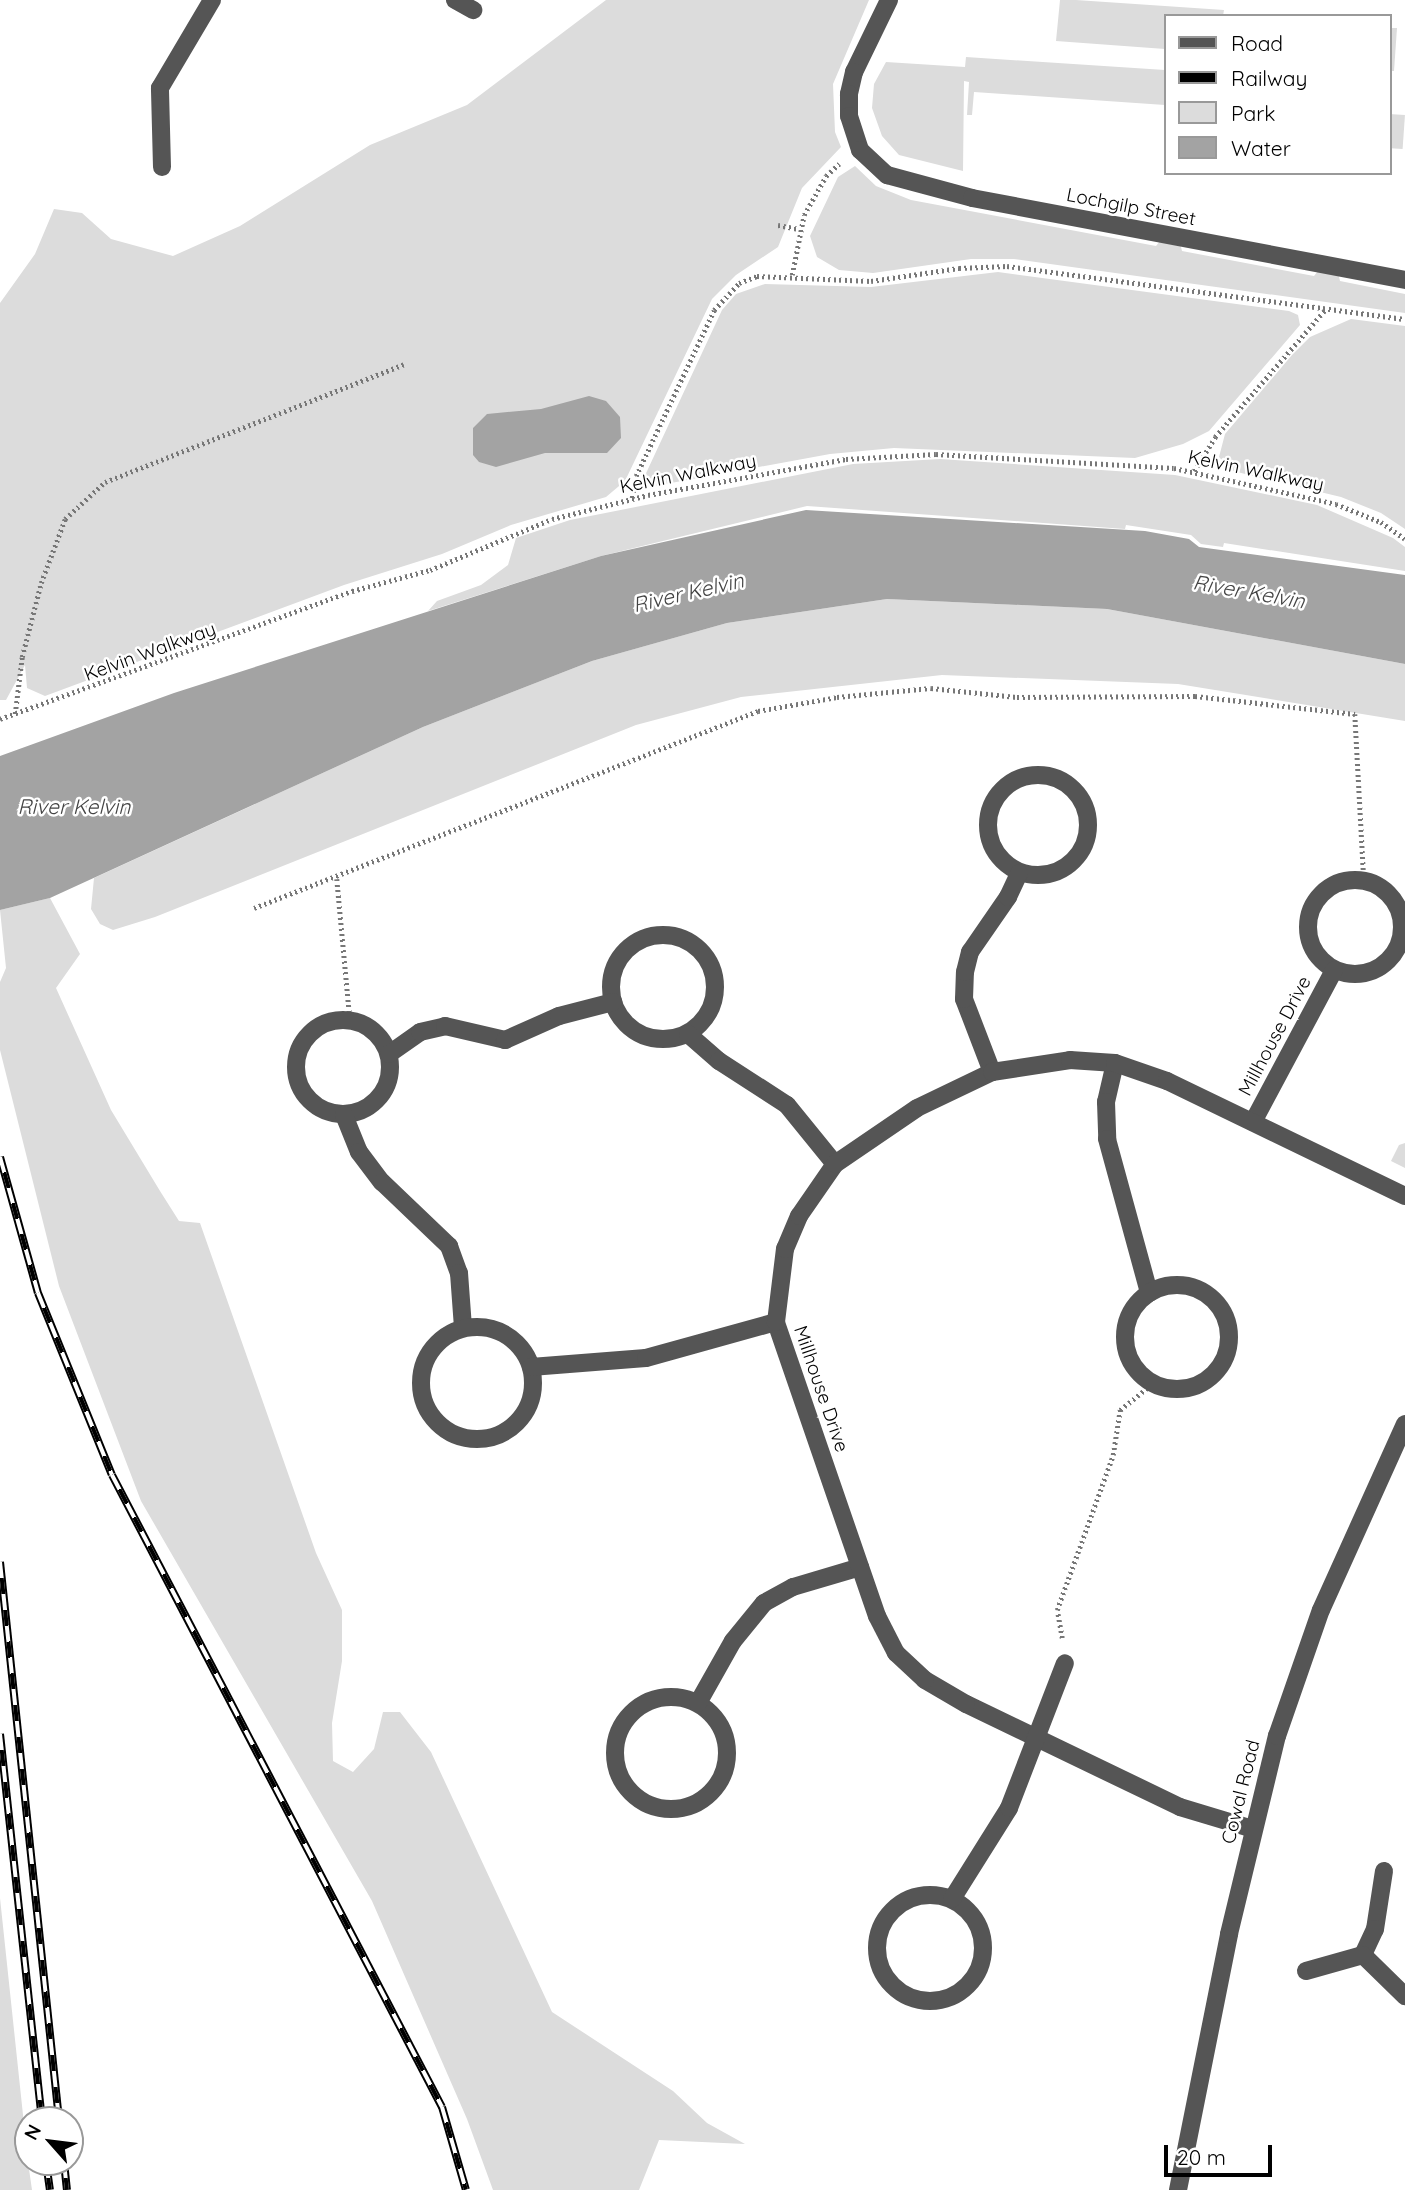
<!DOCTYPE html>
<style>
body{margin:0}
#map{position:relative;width:1405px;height:2190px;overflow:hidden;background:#fff;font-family:Quicksand,sans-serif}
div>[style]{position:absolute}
.green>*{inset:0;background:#dcdcdc;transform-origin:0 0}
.water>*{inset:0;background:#a3a3a3}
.path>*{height:4.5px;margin-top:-2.25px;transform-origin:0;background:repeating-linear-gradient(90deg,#777 0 2px,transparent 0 5.5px)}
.minor>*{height:18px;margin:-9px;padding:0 9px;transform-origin:9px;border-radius:9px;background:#555}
.minor>.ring{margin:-9px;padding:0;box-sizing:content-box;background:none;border:18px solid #555;border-radius:50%}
.rail>*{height:8px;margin-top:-4px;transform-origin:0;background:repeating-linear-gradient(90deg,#fff 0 16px,#000 0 32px);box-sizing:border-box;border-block:2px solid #000}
span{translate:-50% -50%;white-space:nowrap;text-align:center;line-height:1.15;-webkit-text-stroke:5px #fff;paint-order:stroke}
.street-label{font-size:19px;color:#000}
.water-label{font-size:21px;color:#444;font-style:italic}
.legend{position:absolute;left:1164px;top:14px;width:228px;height:161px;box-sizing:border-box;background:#fff;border:2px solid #999;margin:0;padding:9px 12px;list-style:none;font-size:21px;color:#000}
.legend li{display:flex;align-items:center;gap:14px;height:35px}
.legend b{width:35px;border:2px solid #999}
.north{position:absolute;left:14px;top:2106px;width:70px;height:70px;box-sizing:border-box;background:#fff;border:2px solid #999;border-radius:50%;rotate:298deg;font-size:19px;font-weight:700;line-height:28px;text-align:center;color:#000}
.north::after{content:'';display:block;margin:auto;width:24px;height:32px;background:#000;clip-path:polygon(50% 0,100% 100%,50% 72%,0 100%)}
.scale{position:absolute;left:1164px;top:2145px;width:108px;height:32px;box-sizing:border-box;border:4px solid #000;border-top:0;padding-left:9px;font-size:21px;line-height:24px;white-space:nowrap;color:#000;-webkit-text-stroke:5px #fff;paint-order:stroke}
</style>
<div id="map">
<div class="green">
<i style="clip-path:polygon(606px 0,869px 0,833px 84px,835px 132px,841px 147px,802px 188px,778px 247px,736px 275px,712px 299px,625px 481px,606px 497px,511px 525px,442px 554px,344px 585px,45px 696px,27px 688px,25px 665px,6px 700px,0 700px,0 303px,35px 254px,54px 209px,82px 213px,111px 239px,173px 256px,240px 226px,370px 145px,467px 105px)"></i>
<i style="clip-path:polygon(1060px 0,1076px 0,1224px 10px,1223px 16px,1165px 16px,1165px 49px,1056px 41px)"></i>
<i style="clip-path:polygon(1389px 28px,1397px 28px,1394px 71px,1389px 71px)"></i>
<i style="clip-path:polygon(966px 57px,1165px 70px,1165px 105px,974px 92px,972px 115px,967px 115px,969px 82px,964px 81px,963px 171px,899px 155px,882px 136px,872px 108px,874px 84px,886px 62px,965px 67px)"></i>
<i style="left:1389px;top:114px;width:16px;height:34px;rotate:4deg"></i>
<i style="clip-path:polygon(855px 166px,876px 186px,911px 200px,1156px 246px,1164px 236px,1179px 239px,1182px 251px,1314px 276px,1322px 266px,1337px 269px,1340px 281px,1405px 294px,1405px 313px,1014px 259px,971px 259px,873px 273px,839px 270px,817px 257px,810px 236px,838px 177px)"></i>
<i style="clip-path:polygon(998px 272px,1289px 311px,1298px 315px,1300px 325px,1209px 431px,1183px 444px,1135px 458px,894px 448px,830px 454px,649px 487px,641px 484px,722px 310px,736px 294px,765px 284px,871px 287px)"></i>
<i style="clip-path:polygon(1351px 319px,1405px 326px,1405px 529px,1381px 513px,1341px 497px,1233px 471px,1219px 457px,1225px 434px,1292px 355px,1310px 337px)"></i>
<i style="clip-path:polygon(940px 459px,1175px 475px,1317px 505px,1393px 538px,1405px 547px,1405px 571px,1224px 543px,1223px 547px,1201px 544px,1191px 535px,1126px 525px,1125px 529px,807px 506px,601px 556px,428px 611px,437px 601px,481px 585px,508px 565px,516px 538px,570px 520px,853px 464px)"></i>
<i style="clip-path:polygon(887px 599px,1107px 609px,1405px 664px,1405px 721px,1178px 684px,942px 675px,741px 697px,636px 725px,155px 917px,113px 930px,100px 924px,91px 909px,94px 878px,423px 727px,592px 661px,727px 623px)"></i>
<i style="clip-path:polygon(50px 898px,80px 954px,56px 988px,111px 1110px,160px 1191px,179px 1221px,200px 1223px,316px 1553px,342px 1610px,342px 1661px,332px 1723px,333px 1761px,353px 1772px,374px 1749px,383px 1712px,400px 1712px,431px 1752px,552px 2012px,673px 2091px,707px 2123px,745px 2144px,659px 2140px,639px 2190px,493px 2190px,467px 2119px,372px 1901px,141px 1501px,59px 1286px,0 1050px,0 982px,6px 968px,0 910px)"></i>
<i style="clip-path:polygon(1405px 1143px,1405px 1168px,1391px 1161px,1399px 1145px)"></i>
<i style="clip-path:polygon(0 1898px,28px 2162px,32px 2190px,0 2190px)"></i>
</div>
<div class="water">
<i style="clip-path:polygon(589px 396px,606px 401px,620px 417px,621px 438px,607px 453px,545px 453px,496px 467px,479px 462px,473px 455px,473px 428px,487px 414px,541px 409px)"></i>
<i style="clip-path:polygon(806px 510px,1145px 531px,1189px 539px,1199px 547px,1405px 575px,1405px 664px,1107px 609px,887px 599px,727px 623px,592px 661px,423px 727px,50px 898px,0 910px,0 756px,174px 693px,601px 556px)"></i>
</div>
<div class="path">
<i style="left:778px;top:225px;width:20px;rotate:11deg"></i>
<i style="left:792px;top:275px;width:61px;rotate:-78.7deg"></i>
<i style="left:804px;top:215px;width:45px;rotate:-60.6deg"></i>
<i style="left:826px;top:176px;width:18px;rotate:-43deg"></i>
<i style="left:1194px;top:471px;width:40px;rotate:-58deg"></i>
<i style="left:1215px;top:437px;width:169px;rotate:-49.1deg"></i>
<i style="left:632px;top:498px;width:22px;rotate:-80deg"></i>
<i style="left:636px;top:476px;width:183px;rotate:-64.8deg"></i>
<i style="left:714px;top:310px;width:37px;rotate:-47deg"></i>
<i style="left:739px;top:283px;width:19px;rotate:-21deg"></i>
<i style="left:757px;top:276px;width:114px;rotate:2.5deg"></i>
<i style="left:871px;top:281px;width:89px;rotate:-8.4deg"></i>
<i style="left:959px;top:268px;width:48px;rotate:-2.4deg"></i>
<i style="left:1007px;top:266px;width:402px;rotate:7.6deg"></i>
<i style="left:15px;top:714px;width:57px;rotate:-83deg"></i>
<i style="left:22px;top:657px;width:76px;rotate:-75.6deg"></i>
<i style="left:41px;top:583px;width:68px;rotate:-69.4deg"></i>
<i style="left:65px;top:519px;width:54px;rotate:-42.8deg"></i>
<i style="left:105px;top:482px;width:321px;rotate:-21.5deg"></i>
<i style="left:0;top:719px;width:375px;rotate:-20deg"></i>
<i style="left:352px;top:591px;width:81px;rotate:-15.1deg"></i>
<i style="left:430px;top:570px;width:132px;rotate:-22.7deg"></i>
<i style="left:552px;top:519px;width:99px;rotate:-14deg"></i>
<i style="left:648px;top:495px;width:201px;rotate:-10.3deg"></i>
<i style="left:846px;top:459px;width:90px;rotate:-3.2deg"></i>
<i style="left:936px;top:454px;width:238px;rotate:3.4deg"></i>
<i style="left:1174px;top:468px;width:166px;rotate:12.5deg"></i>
<i style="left:1336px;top:504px;width:48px;rotate:21.8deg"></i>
<i style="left:1381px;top:522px;width:29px;rotate:35deg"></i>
<i style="left:337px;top:879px;width:142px;rotate:84.7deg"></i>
<i style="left:254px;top:908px;width:541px;rotate:-21.35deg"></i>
<i style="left:758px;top:711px;width:80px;rotate:-10deg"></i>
<i style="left:837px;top:697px;width:94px;rotate:-5.5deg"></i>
<i style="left:931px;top:688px;width:86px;rotate:6deg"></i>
<i style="left:1017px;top:697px;width:178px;rotate:-0.3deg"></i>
<i style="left:1195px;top:696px;width:161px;rotate:6.4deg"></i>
<i style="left:1355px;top:714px;width:166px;rotate:86.9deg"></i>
<i style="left:1062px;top:1638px;width:28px;rotate:-100deg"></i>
<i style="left:1057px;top:1610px;width:165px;rotate:-70.1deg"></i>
<i style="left:1113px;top:1455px;width:46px;rotate:-81.2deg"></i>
<i style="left:1120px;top:1410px;width:41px;rotate:-39.1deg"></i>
</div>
<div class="minor">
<i style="left:455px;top:0;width:21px;rotate:29deg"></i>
<i style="left:889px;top:0;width:80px;rotate:115.9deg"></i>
<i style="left:854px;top:72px;width:23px;rotate:103deg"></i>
<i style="left:849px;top:94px;width:22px;rotate:90deg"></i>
<i style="left:849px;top:116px;width:36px;rotate:72deg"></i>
<i style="left:860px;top:150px;width:37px;rotate:43deg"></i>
<i style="left:887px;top:175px;width:88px;rotate:15.1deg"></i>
<i style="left:972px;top:198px;width:441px;rotate:10.7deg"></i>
<i style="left:162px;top:167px;width:79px;rotate:-91.5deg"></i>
<i style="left:160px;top:88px;width:102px;rotate:-59.4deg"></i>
<i class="ring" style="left:988px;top:775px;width:82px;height:82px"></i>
<i class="ring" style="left:1308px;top:880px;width:76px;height:76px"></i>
<i class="ring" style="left:611px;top:935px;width:86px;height:86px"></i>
<i class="ring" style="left:296px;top:1020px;width:76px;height:76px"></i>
<i style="left:688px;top:1034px;width:41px;rotate:41.1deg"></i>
<i style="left:719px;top:1061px;width:81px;rotate:32.9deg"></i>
<i style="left:787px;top:1105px;width:76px;rotate:50.9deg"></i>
<i style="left:389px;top:1054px;width:38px;rotate:-35deg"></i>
<i style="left:420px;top:1032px;width:26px;rotate:-13deg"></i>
<i style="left:445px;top:1026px;width:62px;rotate:13.1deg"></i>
<i style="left:505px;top:1040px;width:59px;rotate:-24deg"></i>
<i style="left:559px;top:1016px;width:56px;rotate:-14.5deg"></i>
<i style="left:1115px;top:1063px;width:40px;rotate:103deg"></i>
<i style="left:1106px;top:1102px;width:37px;rotate:88deg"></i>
<i style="left:1107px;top:1139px;width:160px;rotate:74.7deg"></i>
<i style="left:992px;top:1072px;width:78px;rotate:-111deg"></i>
<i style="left:964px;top:999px;width:27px;rotate:-88deg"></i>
<i style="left:965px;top:972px;width:21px;rotate:-76deg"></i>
<i style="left:970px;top:952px;width:67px;rotate:-55.4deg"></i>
<i style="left:1008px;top:897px;width:26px;rotate:-65deg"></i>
<i style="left:344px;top:1115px;width:40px;rotate:68deg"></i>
<i style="left:359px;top:1152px;width:38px;rotate:53deg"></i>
<i style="left:382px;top:1182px;width:93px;rotate:43.7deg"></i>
<i style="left:449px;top:1246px;width:29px;rotate:70deg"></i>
<i style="left:459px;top:1273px;width:55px;rotate:85.8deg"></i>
<i style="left:1253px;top:1122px;width:172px;rotate:-61.9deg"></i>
<i class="ring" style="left:1125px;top:1285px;width:86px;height:86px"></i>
<i class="ring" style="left:421px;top:1327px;width:94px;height:94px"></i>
<i style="left:531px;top:1367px;width:115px;rotate:-4.5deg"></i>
<i style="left:646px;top:1358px;width:135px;rotate:-15.5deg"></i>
<i class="ring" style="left:615px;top:1697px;width:94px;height:94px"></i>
<i style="left:698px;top:1703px;width:71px;rotate:-60.6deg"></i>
<i style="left:733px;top:1641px;width:49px;rotate:-50.8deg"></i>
<i style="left:764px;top:1603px;width:33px;rotate:-29deg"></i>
<i style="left:793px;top:1587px;width:70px;rotate:-16.6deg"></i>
<i style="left:1253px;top:1829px;width:76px;rotate:-163.2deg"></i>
<i style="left:1180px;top:1807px;width:237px;rotate:-154.3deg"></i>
<i style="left:966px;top:1704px;width:48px;rotate:-149.7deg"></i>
<i style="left:925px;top:1680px;width:40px;rotate:-137deg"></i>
<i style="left:896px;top:1653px;width:42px;rotate:-117.2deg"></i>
<i style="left:877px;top:1616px;width:311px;rotate:-109deg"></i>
<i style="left:776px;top:1322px;width:74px;rotate:-83deg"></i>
<i style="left:785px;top:1249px;width:36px;rotate:-67deg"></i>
<i style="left:799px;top:1216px;width:63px;rotate:-55.3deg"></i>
<i style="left:835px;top:1164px;width:99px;rotate:-34.3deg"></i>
<i style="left:917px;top:1108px;width:83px;rotate:-25.6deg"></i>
<i style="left:992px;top:1072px;width:79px;rotate:-8.7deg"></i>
<i style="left:1070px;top:1060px;width:45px;rotate:3.8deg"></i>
<i style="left:1115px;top:1063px;width:55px;rotate:19.1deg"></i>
<i style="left:1167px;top:1081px;width:264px;rotate:25.8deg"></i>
<i style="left:1384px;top:1871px;width:59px;rotate:98.8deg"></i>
<i style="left:1375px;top:1929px;width:29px;rotate:115deg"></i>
<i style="left:1363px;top:1955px;width:59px;rotate:44.3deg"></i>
<i class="ring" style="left:877px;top:1895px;width:88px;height:88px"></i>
<i style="left:952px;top:1899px;width:107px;rotate:-57.9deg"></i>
<i style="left:1009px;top:1808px;width:155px;rotate:-68.9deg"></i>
<i style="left:1306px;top:1971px;width:59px;rotate:-15.7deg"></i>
<i style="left:1178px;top:2190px;width:261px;rotate:-78.7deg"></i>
<i style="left:1229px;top:1934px;width:204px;rotate:-76.4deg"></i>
<i style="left:1277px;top:1736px;width:133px;rotate:-70.8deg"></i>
<i style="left:1321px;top:1610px;width:204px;rotate:-65.7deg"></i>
</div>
<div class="rail">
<i style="left:0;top:1157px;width:141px;rotate:74.4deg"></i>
<i style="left:38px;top:1293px;width:196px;rotate:67.9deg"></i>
<i style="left:112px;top:1475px;width:713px;rotate:62.43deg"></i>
<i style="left:442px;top:2107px;width:86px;rotate:73.9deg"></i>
<i style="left:0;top:1562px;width:561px;rotate:83.96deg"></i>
<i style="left:0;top:1734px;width:388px;rotate:83.8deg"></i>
<i style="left:46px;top:2162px;width:28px;rotate:82deg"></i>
<i style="left:64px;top:2162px;width:28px;rotate:84deg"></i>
</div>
<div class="street-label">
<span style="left:1131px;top:207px;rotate:11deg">Lochgilp Street</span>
<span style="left:1256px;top:471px;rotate:12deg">Kelvin Walkway</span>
<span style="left:688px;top:474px;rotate:-11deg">Kelvin Walkway</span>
<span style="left:150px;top:652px;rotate:-20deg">Kelvin Walkway</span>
<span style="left:1275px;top:1036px;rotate:-62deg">Millhouse Drive</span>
<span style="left:821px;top:1389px;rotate:71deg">Millhouse Drive</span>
<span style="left:1241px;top:1792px;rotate:-76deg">Cowal Road</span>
</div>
<div class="water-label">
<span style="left:1249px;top:591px;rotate:10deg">River Kelvin</span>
<span style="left:688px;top:592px;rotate:-13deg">River Kelvin</span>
<span style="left:74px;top:806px">River Kelvin</span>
</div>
<ul class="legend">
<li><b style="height:9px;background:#555"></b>Road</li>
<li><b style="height:9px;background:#000"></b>Railway</li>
<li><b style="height:19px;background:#dcdcdc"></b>Park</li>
<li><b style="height:19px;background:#a3a3a3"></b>Water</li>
</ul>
<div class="north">N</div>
<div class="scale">20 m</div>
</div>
